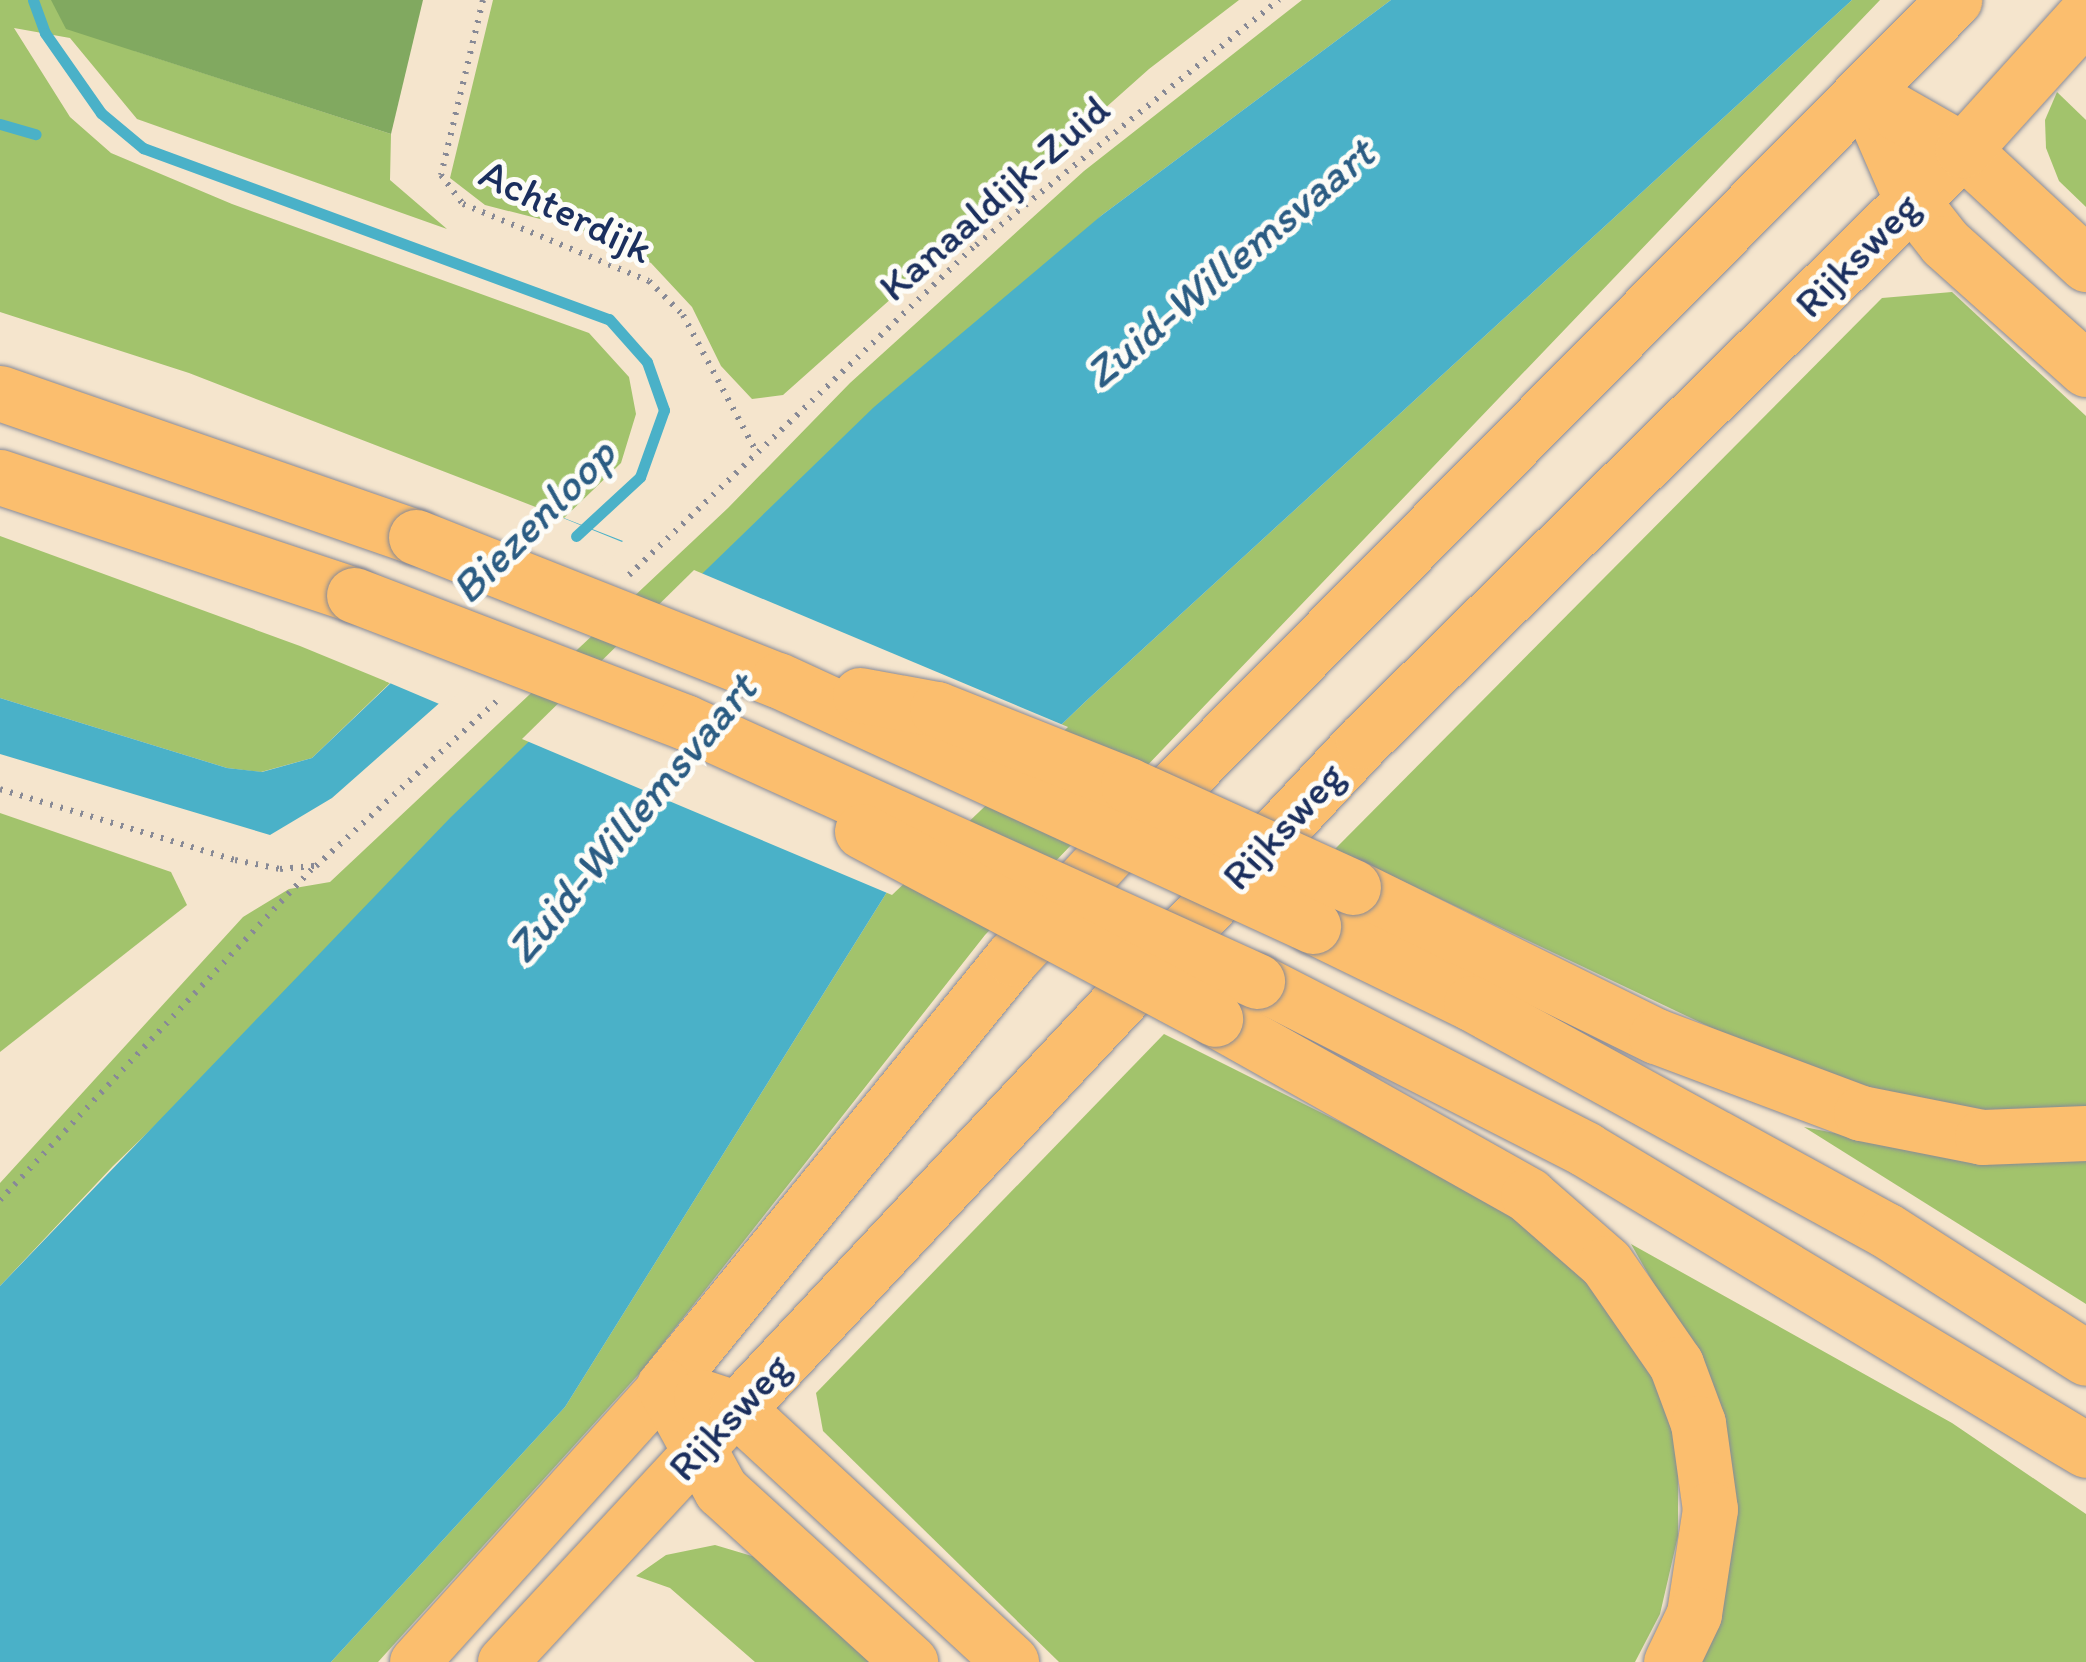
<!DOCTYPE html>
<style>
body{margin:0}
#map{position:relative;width:2086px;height:1662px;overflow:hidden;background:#f5e5cd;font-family:Itim,sans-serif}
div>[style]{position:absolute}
.green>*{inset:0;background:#a2c36c}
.forest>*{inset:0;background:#81a960}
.water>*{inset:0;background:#4ab1c8}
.pier>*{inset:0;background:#f5e5cd}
.stream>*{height:11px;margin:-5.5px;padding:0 5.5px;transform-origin:5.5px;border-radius:5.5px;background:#4ab1c8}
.path>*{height:6px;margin-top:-3px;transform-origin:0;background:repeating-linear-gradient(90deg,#888a96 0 2.5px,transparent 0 10.5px)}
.roads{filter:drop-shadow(0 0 2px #888a96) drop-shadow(0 0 2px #888a96)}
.primary>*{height:50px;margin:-25px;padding:0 25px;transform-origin:25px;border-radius:25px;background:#fbbe6e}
.highway>*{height:55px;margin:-27.5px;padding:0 27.5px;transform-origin:27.5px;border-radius:27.5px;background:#fbbe6e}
.bridges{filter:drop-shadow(0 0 2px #888a96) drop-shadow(0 0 2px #888a96)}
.highway-bridge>*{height:55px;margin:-27.5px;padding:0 27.5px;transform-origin:27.5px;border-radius:27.5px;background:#fbbe6e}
span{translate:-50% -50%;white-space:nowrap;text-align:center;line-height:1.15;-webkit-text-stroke:10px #fdfcf7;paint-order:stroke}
.street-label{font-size:42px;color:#1b2f5e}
.water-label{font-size:45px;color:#2b5c83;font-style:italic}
</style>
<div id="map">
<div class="green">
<i style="clip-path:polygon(0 0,394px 0,135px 51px,391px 134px,390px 180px,447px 229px,137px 119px,70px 38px,14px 28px,70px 117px,111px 153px,232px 204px,589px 333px,629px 377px,636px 414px,621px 463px,564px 518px,189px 373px,0 312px)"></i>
<i style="clip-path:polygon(493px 0,1239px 0,1149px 69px,783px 395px,752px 399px,721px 366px,692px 307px,651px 263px,579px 229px,485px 205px,450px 178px)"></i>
<i style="clip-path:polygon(1302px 0,1391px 0,1102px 215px,113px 1166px,0 1286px,0 1183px,243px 917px,289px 889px,330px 882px,728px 508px,850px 383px,1084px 171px)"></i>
<i style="clip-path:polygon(1852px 0,1880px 0,985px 935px,639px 1374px,378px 1662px,331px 1662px,565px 1407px,887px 892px,1086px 701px)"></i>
<i style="clip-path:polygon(2057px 92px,2086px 120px,2086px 207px,2059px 181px,2046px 148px,2045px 120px)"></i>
<i style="clip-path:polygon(1952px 292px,2086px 416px,2086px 1118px,2065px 1124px,1832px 1085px,1335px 849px,1882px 298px)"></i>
<i style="clip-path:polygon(0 536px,300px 646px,390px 683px,312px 758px,261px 772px,227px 768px,0 698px)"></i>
<i style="clip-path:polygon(0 813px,171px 872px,187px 905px,0 1052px)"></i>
<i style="clip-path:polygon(1164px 1034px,1528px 1216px,1616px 1307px,1653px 1369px,1678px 1452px,1678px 1536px,1660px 1614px,1635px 1662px,1059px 1662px,823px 1431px,816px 1393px)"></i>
<i style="clip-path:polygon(1804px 1127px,1972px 1160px,2086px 1154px,2086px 1304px)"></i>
<i style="clip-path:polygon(1631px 1244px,1952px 1423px,2086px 1514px,2086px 1662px,1697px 1662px,1712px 1386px)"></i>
<i style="clip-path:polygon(715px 1545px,762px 1559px,877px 1662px,755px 1662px,670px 1588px,636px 1576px,666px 1555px)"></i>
</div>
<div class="forest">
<i style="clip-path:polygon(51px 0,423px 0,391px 134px,66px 29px)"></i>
</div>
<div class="water">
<i style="clip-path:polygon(1391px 0,1852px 0,1086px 701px,887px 892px,565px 1407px,331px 1662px,0 1662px,0 1286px,450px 818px,874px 407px,1102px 215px)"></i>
<i style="clip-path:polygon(564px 518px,623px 541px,332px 798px,270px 835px,0 754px,0 698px,227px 768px,262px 772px,312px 758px)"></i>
</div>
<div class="pier">
<i style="clip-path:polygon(558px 516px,627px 544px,444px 706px,385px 681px)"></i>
<i style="clip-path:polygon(694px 570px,1068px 727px,892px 895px,522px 739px)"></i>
</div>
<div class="stream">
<i style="left:33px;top:0;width:35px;rotate:70deg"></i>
<i style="left:45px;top:33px;width:98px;rotate:55deg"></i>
<i style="left:101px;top:113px;width:55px;rotate:39.8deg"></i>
<i style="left:143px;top:148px;width:496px;rotate:20.2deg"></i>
<i style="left:609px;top:319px;width:57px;rotate:48.5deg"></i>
<i style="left:647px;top:362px;width:51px;rotate:70.5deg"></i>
<i style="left:664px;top:410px;width:71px;rotate:109.7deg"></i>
<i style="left:640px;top:477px;width:87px;rotate:137.3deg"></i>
<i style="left:0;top:124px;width:37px;rotate:16deg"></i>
</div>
<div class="path">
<i style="left:483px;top:0;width:180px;rotate:103.5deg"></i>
<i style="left:441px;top:175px;width:36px;rotate:53deg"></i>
<i style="left:463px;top:204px;width:201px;rotate:22.5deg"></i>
<i style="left:649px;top:281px;width:48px;rotate:45deg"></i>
<i style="left:683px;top:315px;width:157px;rotate:61.8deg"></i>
<i style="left:629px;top:575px;width:479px;rotate:-43.6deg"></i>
<i style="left:976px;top:245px;width:390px;rotate:-39deg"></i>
<i style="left:0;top:789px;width:245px;rotate:16.8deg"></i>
<i style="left:235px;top:860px;width:46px;rotate:11.3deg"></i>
<i style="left:280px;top:869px;width:36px;rotate:-5deg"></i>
<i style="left:316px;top:866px;width:249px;rotate:-42.4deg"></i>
<i style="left:0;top:1200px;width:459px;rotate:-46.7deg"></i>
</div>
<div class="roads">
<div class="primary">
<i style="left:415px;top:1662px;width:372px;rotate:-47.9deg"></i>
<i style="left:503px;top:1662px;width:330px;rotate:-47.2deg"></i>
</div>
<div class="highway">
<i style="left:1866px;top:95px;width:116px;rotate:66.5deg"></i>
<i style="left:1912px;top:201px;width:53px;rotate:51.8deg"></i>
<i style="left:1945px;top:243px;width:189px;rotate:41.8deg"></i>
<i style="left:1866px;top:95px;width:112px;rotate:29.6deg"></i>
<i style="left:1963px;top:150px;width:168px;rotate:42.8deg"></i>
<i style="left:0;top:393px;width:440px;rotate:19.1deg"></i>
<i style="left:0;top:477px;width:373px;rotate:18.4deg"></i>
<i style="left:1353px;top:887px;width:338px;rotate:26.2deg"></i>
<i style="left:1656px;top:1036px;width:219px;rotate:20.6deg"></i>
<i style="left:1861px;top:1113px;width:123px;rotate:11.2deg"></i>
<i style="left:1982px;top:1137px;width:104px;rotate:-2.2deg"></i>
<i style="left:1313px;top:926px;width:176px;rotate:26deg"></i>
<i style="left:1471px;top:1003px;width:473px;rotate:28.7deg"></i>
<i style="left:1886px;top:1230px;width:237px;rotate:32.6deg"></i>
<i style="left:1257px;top:981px;width:369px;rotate:27.1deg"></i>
<i style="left:1585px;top:1149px;width:584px;rotate:31deg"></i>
<i style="left:1215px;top:1019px;width:359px;rotate:29.3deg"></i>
<i style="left:1528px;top:1195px;width:103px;rotate:41.1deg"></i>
<i style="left:1606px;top:1263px;width:123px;rotate:55.3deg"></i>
<i style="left:1676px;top:1364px;width:63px;rotate:69.6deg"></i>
<i style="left:1698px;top:1423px;width:87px;rotate:82.1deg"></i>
<i style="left:1710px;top:1509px;width:106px;rotate:98.7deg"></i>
<i style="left:1694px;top:1614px;width:53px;rotate:115.6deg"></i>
<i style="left:664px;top:1386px;width:552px;rotate:-50.89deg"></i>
<i style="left:1012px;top:958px;width:140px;rotate:-47.3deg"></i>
<i style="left:1107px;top:855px;width:1204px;rotate:-45.27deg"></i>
<i style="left:664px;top:1386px;width:119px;rotate:61.3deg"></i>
<i style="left:721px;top:1490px;width:256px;rotate:42.3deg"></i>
<i style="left:701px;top:1397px;width:38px;rotate:18deg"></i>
<i style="left:737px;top:1409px;width:373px;rotate:42.7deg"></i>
<i style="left:737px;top:1409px;width:915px;rotate:-46.86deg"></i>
<i style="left:1363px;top:741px;width:842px;rotate:-44.57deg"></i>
<i style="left:1963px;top:150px;width:183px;rotate:-47.9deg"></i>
</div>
</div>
<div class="bridges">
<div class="highway-bridge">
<i style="left:416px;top:537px;width:389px;rotate:21.6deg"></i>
<i style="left:778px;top:680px;width:589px;rotate:24.69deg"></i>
<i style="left:354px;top:595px;width:355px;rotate:21deg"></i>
<i style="left:685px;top:722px;width:628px;rotate:24.36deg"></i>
<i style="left:860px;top:695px;width:78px;rotate:10.3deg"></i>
<i style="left:937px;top:709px;width:206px;rotate:21.7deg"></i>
<i style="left:1128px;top:785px;width:247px;rotate:24.4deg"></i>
<i style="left:862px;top:831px;width:400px;rotate:28deg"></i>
</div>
</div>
<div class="street-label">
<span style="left:994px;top:198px;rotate:-41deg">Kanaaldijk-Zuid</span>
<span style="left:566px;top:211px;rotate:26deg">Achterdijk</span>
<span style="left:1857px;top:255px;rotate:-45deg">Rijksweg</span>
<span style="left:1283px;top:826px;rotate:-47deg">Rijksweg</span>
<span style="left:729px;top:1417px;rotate:-47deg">Rijksweg</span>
</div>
<div class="water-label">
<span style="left:1229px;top:263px;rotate:-40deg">Zuid-Willemsvaart</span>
<span style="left:533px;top:521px;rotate:-45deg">Biezenloop</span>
<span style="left:631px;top:818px;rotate:-50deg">Zuid-Willemsvaart</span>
</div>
</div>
